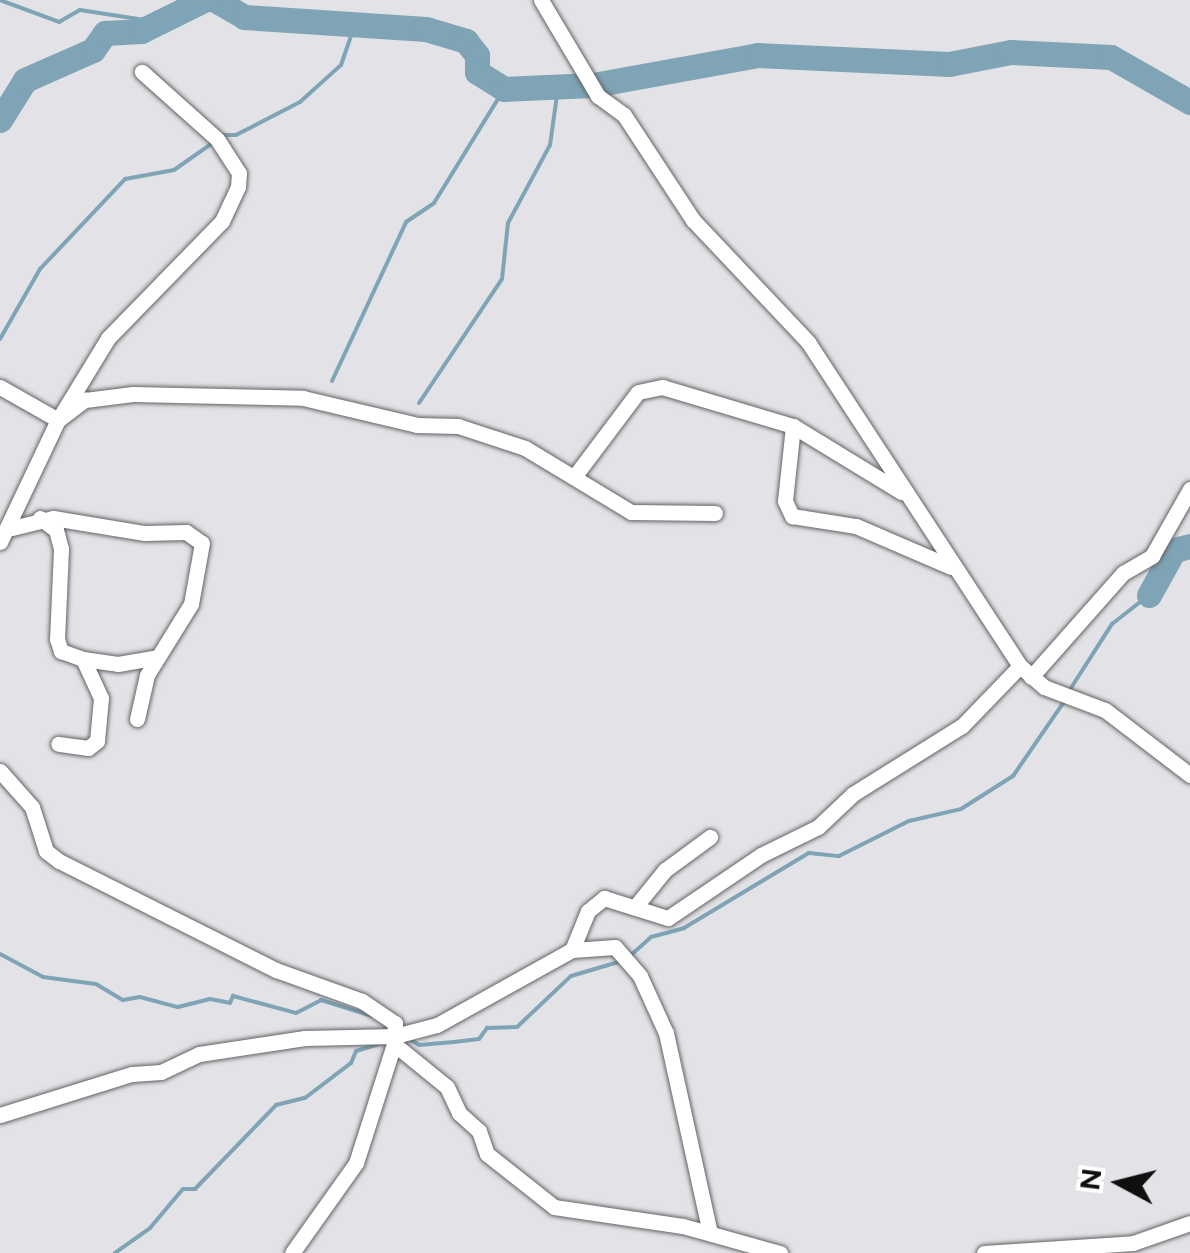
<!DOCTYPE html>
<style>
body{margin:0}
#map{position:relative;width:1190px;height:1253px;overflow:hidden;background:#e3e3e7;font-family:Figtree,sans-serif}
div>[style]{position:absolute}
.stream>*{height:4px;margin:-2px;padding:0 2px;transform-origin:2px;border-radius:2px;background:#7ea4b5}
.river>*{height:25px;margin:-12.5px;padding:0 12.5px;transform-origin:12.5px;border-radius:12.5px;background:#7ea4b5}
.roads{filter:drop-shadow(0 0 2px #636366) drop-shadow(0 0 2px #636366)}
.minor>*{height:15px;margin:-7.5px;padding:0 7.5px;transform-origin:7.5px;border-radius:7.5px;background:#fff}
span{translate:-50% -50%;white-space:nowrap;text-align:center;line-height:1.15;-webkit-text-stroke:8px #fff;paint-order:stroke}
.north{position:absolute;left:1070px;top:1133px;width:100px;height:100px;-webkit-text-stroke:8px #fff;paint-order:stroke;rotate:277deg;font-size:28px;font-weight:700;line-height:40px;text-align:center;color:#0f0f10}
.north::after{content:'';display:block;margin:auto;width:35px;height:45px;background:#0f0f10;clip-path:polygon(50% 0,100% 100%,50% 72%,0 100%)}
</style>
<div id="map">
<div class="stream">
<i style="left:0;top:0;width:63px;rotate:20.4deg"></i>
<i style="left:59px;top:22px;width:24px;rotate:-30deg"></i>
<i style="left:80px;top:10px;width:72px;rotate:8.8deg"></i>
<i style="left:221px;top:135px;width:15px"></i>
<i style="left:236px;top:135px;width:72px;rotate:-27.3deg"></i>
<i style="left:300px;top:102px;width:55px;rotate:-42.1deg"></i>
<i style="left:341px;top:65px;width:43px;rotate:-71.1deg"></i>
<i style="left:0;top:339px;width:81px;rotate:-60.3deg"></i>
<i style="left:40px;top:269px;width:124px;rotate:-46.6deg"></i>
<i style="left:125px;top:179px;width:50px;rotate:-10.4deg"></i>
<i style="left:174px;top:170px;width:49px;rotate:-35deg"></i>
<i style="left:332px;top:381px;width:175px;rotate:-65deg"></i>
<i style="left:406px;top:222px;width:34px;rotate:-34deg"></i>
<i style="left:434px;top:203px;width:134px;rotate:-58.4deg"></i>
<i style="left:419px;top:403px;width:149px;rotate:-56.2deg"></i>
<i style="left:502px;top:279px;width:56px;rotate:-83.9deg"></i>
<i style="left:508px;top:223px;width:89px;rotate:-61.7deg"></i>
<i style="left:550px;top:145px;width:58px;rotate:-82deg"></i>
<i style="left:1069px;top:691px;width:80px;rotate:-57.3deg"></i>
<i style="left:1112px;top:624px;width:47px;rotate:-38.1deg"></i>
<i style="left:0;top:954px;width:49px;rotate:28.1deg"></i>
<i style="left:43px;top:977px;width:53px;rotate:7.5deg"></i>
<i style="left:96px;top:984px;width:31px;rotate:31deg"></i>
<i style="left:123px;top:1000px;width:17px;rotate:-10deg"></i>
<i style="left:140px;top:997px;width:39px;rotate:15deg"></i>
<i style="left:178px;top:1007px;width:33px;rotate:-14deg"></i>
<i style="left:210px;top:999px;width:20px;rotate:11deg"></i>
<i style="left:230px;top:1003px;width:8px;rotate:-67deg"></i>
<i style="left:233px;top:996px;width:65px;rotate:15.1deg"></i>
<i style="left:296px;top:1013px;width:28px;rotate:-27deg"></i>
<i style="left:321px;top:1000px;width:53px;rotate:17.4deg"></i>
<i style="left:630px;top:956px;width:28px;rotate:-42deg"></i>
<i style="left:651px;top:937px;width:34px;rotate:-15deg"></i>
<i style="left:684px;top:928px;width:146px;rotate:-31deg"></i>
<i style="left:809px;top:853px;width:30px;rotate:6deg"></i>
<i style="left:839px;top:856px;width:78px;rotate:-26.6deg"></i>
<i style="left:909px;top:821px;width:53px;rotate:-13deg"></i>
<i style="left:961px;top:809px;width:62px;rotate:-32.4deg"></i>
<i style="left:1013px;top:776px;width:93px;rotate:-55.5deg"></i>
<i style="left:407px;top:1038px;width:14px;rotate:30deg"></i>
<i style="left:419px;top:1045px;width:35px;rotate:-5deg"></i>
<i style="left:454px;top:1042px;width:25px;rotate:-7deg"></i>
<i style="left:479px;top:1039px;width:14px;rotate:-54deg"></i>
<i style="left:487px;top:1028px;width:30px;rotate:-2deg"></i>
<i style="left:517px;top:1027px;width:74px;rotate:-43.4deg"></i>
<i style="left:571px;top:976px;width:53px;rotate:-16.4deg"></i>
<i style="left:115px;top:1253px;width:43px;rotate:-35.5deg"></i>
<i style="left:150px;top:1228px;width:51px;rotate:-49.8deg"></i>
<i style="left:183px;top:1189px;width:12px"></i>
<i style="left:195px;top:1189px;width:117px;rotate:-46deg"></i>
<i style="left:276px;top:1105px;width:30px;rotate:-14deg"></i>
<i style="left:305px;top:1098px;width:58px;rotate:-37.3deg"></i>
<i style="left:351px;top:1063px;width:13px;rotate:-67deg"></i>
<i style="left:356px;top:1051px;width:30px;rotate:-17deg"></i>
</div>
<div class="river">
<i style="left:215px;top:0;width:34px;rotate:30deg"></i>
<i style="left:244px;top:17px;width:182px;rotate:3.8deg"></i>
<i style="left:426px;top:29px;width:42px;rotate:16.7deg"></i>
<i style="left:466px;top:41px;width:18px;rotate:52deg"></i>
<i style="left:477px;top:55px;width:17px;rotate:90deg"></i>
<i style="left:477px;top:72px;width:32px;rotate:32deg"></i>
<i style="left:504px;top:89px;width:89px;rotate:-2.6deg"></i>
<i style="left:593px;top:85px;width:168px;rotate:-10.3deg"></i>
<i style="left:758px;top:55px;width:191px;rotate:2.7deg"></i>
<i style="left:949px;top:64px;width:63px;rotate:-11deg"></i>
<i style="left:1011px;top:52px;width:100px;rotate:2.9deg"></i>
<i style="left:1111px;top:57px;width:91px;rotate:29.7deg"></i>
<i style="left:0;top:120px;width:47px;rotate:-58deg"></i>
<i style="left:25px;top:80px;width:74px;rotate:-23.8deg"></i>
<i style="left:93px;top:50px;width:21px;rotate:-55deg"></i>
<i style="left:105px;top:33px;width:36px;rotate:-3deg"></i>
<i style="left:141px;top:31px;width:70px;rotate:-26.2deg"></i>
<i style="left:1149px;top:595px;width:51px;rotate:-60.9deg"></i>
<i style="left:1174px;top:550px;width:16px;rotate:-14deg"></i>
</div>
<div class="roads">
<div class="minor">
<i style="left:541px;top:0;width:112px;rotate:59.3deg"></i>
<i style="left:598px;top:96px;width:32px;rotate:36deg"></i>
<i style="left:624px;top:115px;width:126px;rotate:56.7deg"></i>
<i style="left:693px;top:220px;width:168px;rotate:46.7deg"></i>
<i style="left:808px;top:342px;width:387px;rotate:56.8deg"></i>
<i style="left:1020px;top:666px;width:32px;rotate:41deg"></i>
<i style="left:1044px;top:687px;width:65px;rotate:20.7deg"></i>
<i style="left:1105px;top:710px;width:107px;rotate:37.4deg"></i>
<i style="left:0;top:387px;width:67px;rotate:29.6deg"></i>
<i style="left:58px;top:420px;width:96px;rotate:-58.6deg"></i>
<i style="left:108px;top:338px;width:163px;rotate:-45.7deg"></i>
<i style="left:222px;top:221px;width:38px;rotate:-65deg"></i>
<i style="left:238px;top:187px;width:14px;rotate:-86deg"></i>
<i style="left:239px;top:173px;width:40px;rotate:-122.9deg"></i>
<i style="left:217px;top:139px;width:101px;rotate:-138.2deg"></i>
<i style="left:793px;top:426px;width:75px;rotate:96.1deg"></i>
<i style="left:785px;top:501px;width:17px;rotate:65deg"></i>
<i style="left:792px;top:516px;width:65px;rotate:8.9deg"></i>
<i style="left:856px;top:526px;width:103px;rotate:23.3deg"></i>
<i style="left:574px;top:477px;width:106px;rotate:-53deg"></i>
<i style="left:638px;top:392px;width:25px;rotate:-12deg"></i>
<i style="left:662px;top:387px;width:137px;rotate:16.6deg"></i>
<i style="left:793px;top:426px;width:127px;rotate:31.4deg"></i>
<i style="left:40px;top:518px;width:20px;rotate:37deg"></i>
<i style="left:56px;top:530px;width:20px;rotate:75deg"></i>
<i style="left:61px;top:549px;width:90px;rotate:92.5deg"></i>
<i style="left:57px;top:639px;width:13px;rotate:72deg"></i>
<i style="left:61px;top:651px;width:23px;rotate:20deg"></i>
<i style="left:83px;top:659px;width:43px;rotate:65.2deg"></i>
<i style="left:101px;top:698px;width:43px;rotate:95.3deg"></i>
<i style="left:97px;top:741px;width:11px;rotate:142deg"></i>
<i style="left:88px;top:748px;width:30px;rotate:-172deg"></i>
<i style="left:12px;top:528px;width:42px;rotate:-13.7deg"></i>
<i style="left:53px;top:518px;width:93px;rotate:9.3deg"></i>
<i style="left:145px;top:533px;width:41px;rotate:-1.4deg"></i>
<i style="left:186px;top:532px;width:19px;rotate:35deg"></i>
<i style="left:202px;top:543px;width:62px;rotate:100.2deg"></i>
<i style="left:191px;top:604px;width:84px;rotate:121.8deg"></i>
<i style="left:147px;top:675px;width:45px;rotate:102.8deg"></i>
<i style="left:0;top:542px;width:135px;rotate:-64.6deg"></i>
<i style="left:58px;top:420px;width:34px;rotate:-37deg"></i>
<i style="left:85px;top:400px;width:48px;rotate:-7.1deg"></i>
<i style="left:133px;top:394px;width:170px;rotate:1.3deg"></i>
<i style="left:303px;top:398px;width:117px;rotate:13.3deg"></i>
<i style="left:417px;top:425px;width:41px;rotate:1.4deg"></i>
<i style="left:458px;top:426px;width:71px;rotate:18.2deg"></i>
<i style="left:525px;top:448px;width:124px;rotate:31.1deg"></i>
<i style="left:631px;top:512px;width:84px;rotate:0.7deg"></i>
<i style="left:83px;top:659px;width:35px;rotate:8deg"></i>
<i style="left:118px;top:664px;width:40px;rotate:-10deg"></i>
<i style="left:1031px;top:677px;width:139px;rotate:-48.5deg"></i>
<i style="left:1123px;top:573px;width:34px;rotate:-30deg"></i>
<i style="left:1152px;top:556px;width:77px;rotate:-60.4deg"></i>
<i style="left:0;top:771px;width:48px;rotate:48.4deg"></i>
<i style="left:32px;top:807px;width:46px;rotate:72.3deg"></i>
<i style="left:46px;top:851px;width:16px;rotate:38deg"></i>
<i style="left:59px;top:861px;width:243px;rotate:26.7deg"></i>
<i style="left:276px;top:970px;width:91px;rotate:19.8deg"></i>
<i style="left:362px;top:1001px;width:40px;rotate:34deg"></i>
<i style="left:395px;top:1023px;width:21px;rotate:93deg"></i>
<i style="left:394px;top:1044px;width:125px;rotate:107.7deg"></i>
<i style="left:356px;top:1163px;width:110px;rotate:125.4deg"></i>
<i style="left:635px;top:907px;width:48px;rotate:-51deg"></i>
<i style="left:665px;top:870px;width:56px;rotate:-36.3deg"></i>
<i style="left:572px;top:950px;width:42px;rotate:-67.7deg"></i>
<i style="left:588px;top:911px;width:21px;rotate:-39deg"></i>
<i style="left:604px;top:898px;width:67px;rotate:17.4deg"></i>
<i style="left:668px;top:918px;width:112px;rotate:-34.1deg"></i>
<i style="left:761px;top:855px;width:64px;rotate:-26.2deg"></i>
<i style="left:818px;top:827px;width:48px;rotate:-43.3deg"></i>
<i style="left:853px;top:794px;width:128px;rotate:-32deg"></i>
<i style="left:962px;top:726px;width:83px;rotate:-46deg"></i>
<i style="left:394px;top:1044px;width:68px;rotate:39.1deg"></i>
<i style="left:447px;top:1087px;width:29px;rotate:65deg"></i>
<i style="left:459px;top:1113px;width:27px;rotate:42deg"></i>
<i style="left:479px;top:1131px;width:24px;rotate:71deg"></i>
<i style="left:487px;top:1154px;width:85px;rotate:38.3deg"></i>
<i style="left:554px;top:1207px;width:130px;rotate:8.4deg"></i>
<i style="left:683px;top:1226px;width:101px;rotate:15.6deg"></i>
<i style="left:0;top:1115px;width:138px;rotate:-17.3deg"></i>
<i style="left:132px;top:1074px;width:29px;rotate:-4deg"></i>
<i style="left:161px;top:1072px;width:42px;rotate:-25.3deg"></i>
<i style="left:199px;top:1054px;width:107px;rotate:-8.6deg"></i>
<i style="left:305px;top:1038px;width:90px;rotate:-1.3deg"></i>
<i style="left:395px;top:1036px;width:43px;rotate:-14.7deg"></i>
<i style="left:437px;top:1025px;width:154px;rotate:-29.1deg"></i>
<i style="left:572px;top:950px;width:43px;rotate:-4deg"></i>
<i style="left:615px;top:947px;width:38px;rotate:49deg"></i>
<i style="left:640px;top:976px;width:63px;rotate:65.5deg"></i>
<i style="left:666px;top:1033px;width:205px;rotate:77.6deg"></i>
<i style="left:984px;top:1253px;width:149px;rotate:-3.8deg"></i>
<i style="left:1133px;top:1243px;width:60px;rotate:-19.3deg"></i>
</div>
</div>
<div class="north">N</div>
</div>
